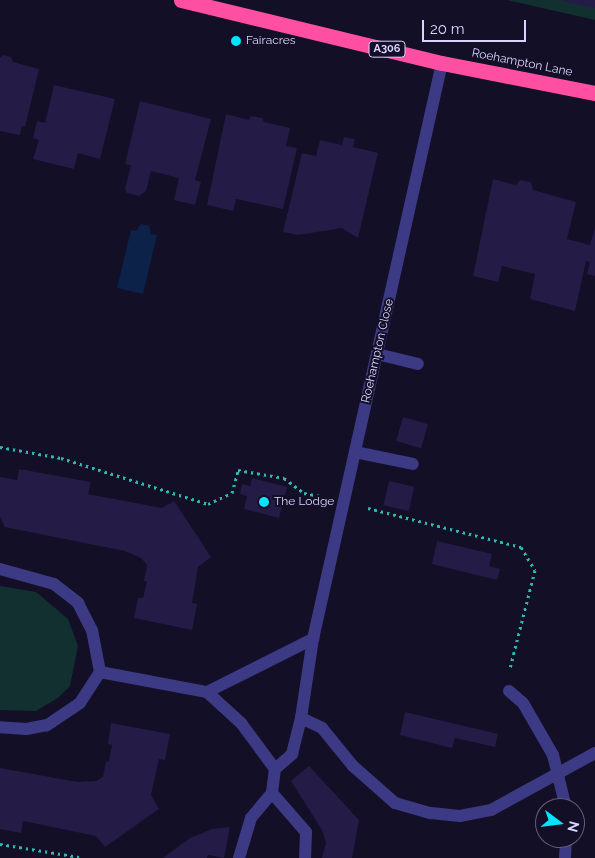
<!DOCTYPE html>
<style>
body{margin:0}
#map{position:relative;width:595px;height:858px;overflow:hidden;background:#130f26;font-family:Raleway,sans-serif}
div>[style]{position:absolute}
.green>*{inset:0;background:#12302f}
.water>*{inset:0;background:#0c2248}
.building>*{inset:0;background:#241b47;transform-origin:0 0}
.path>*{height:3px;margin-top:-1.5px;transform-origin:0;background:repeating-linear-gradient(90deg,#2fb8b0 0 2.5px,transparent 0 6.5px)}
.lane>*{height:12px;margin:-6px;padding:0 6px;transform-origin:6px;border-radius:6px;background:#3d3a85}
.street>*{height:12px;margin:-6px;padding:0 6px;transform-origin:6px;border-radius:6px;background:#3d3a85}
.highway>*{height:15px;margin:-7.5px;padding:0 7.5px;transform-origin:7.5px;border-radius:7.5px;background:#ff4fa3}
.dots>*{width:14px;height:14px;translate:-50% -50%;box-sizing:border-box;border:2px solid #130f26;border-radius:50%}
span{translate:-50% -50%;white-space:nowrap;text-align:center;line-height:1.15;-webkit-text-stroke:4px #130f26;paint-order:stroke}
.shield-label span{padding:1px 4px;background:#130f26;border:1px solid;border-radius:4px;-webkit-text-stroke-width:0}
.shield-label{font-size:11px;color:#d9d4ff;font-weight:700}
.poi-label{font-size:12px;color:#d9d4ff}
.left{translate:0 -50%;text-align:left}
.street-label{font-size:12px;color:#d9d4ff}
.north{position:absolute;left:535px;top:798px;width:50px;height:50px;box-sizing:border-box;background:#130f26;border:1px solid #625e7d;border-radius:50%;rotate:105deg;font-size:14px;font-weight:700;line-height:20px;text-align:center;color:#d9d4ff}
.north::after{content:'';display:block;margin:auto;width:18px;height:22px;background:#00e5ff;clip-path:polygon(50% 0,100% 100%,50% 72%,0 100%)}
.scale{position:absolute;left:422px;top:20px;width:104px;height:22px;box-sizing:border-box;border:2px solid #d9d4ff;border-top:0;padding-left:6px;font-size:15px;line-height:18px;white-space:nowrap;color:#d9d4ff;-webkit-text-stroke:4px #130f26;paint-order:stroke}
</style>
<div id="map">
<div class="green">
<i style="clip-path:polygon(507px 0,595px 0,595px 20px)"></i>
<i style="clip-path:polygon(0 586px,36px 592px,68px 619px,78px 646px,70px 686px,58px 698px,36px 711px,0 710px)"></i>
</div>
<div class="water">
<i style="clip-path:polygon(141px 224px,149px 226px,151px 234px,157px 235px,143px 294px,117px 288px,131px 230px,136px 231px)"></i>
</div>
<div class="building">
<i style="clip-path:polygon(595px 0,595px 8px,562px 1px,562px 0)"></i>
<i style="clip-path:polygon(3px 55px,11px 57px,13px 62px,39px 69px,25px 127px,22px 126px,20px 135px,0 131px,0 58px)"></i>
<i style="clip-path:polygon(54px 85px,115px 99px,100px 159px,78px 153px,74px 169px,33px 159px,39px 140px,33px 138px,37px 121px,45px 123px)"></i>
<i style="clip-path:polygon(140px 101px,211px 119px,195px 180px,201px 182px,195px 205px,174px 200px,179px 178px,151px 171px,146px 191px,139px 196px,127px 193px,125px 189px,131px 165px,125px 164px)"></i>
<i style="clip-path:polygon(226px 114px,249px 120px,251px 116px,262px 118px,264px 122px,290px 128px,286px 146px,297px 148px,283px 209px,236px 199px,233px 211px,207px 205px)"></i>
<i style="clip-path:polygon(344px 137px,355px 139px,353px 147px,378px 153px,358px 238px,342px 228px,298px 235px,283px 232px,302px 153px,316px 156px,320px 140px,342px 145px)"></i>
<i style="clip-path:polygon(493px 179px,516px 185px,520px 180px,531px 182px,533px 190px,576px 202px,567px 239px,590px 245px,595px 228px,595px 276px,587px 274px,590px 262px,586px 261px,575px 311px,530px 299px,535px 274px,502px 266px,498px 282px,473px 276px)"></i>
<i style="left:403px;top:417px;width:26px;height:25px;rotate:16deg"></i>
<i style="clip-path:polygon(19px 469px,91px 482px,88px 494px,162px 508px,174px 501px,211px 557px,198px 567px,192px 603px,197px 604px,192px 630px,134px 618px,138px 598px,143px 598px,147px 582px,144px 581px,147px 565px,141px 558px,125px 551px,5px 527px,0 517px,0 477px,17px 480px)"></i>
<i style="clip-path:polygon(252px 478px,287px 487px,279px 518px,244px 509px,247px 496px,240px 494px,242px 484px,250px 486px)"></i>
<i style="left:389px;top:481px;width:26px;height:25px;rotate:13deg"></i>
<i style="clip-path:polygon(437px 541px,492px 554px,489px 566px,500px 569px,497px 580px,432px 564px)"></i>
<i style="clip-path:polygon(405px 712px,498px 734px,495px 747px,455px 738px,452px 748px,400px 735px)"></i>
<i style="clip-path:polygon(111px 723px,170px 734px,165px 760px,159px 759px,151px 795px,159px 809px,105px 847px,96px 836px,23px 821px,21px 833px,0 829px,0 768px,78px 782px,96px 781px,103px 777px,106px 761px,109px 762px,112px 745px,108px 744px)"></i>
<i style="clip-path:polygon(309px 766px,359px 820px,352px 858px,322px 858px,326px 843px,322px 830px,291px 781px)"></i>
<i style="clip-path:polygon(230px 827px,224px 858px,208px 855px,207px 858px,163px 858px,190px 838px,212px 829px)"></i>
</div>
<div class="path">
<i style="left:0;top:447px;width:62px;rotate:10.2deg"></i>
<i style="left:61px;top:458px;width:154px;rotate:17.4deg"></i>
<i style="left:208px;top:504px;width:26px;rotate:-25deg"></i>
<i style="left:232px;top:493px;width:24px;rotate:-75deg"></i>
<i style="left:238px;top:470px;width:47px;rotate:9.9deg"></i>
<i style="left:284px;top:478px;width:25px;rotate:37deg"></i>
<i style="left:304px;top:493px;width:16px;rotate:11deg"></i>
<i style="left:368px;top:508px;width:158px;rotate:14.3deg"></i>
<i style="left:521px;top:547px;width:27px;rotate:59deg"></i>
<i style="left:535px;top:570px;width:101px;rotate:104.3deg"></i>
<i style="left:0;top:844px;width:80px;rotate:9.3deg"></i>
</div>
<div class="lane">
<i style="left:377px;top:354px;width:42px;rotate:13.7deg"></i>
<i style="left:355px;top:452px;width:59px;rotate:11.7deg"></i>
<i style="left:509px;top:691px;width:18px;rotate:41deg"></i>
<i style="left:523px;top:703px;width:60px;rotate:60deg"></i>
<i style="left:553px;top:755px;width:55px;rotate:76.2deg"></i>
<i style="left:565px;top:858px;width:20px;rotate:-87deg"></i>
</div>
<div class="street">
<i style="left:0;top:569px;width:56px;rotate:15.5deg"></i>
<i style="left:54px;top:584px;width:31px;rotate:38deg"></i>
<i style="left:78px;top:603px;width:30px;rotate:63deg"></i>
<i style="left:92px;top:630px;width:43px;rotate:79.2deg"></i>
<i style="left:100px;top:672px;width:37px;rotate:123deg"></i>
<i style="left:80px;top:703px;width:40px;rotate:146deg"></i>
<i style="left:47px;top:725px;width:21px;rotate:169deg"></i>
<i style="left:26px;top:729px;width:26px;rotate:-176deg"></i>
<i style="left:100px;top:672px;width:109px;rotate:10.6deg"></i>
<i style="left:207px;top:692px;width:46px;rotate:42.4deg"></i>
<i style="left:241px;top:723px;width:57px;rotate:53.5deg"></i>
<i style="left:207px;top:692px;width:119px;rotate:-26.6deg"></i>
<i style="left:301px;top:718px;width:23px;rotate:25deg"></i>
<i style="left:322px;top:728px;width:49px;rotate:50.8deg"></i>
<i style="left:353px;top:766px;width:56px;rotate:41.4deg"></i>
<i style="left:395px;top:803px;width:37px;rotate:16deg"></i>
<i style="left:431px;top:813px;width:29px;rotate:6deg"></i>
<i style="left:460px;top:816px;width:32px;rotate:-11deg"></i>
<i style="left:491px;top:810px;width:119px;rotate:-28.7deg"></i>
<i style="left:275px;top:769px;width:23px;rotate:-41deg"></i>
<i style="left:292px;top:754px;width:37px;rotate:-76deg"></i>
<i style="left:301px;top:718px;width:80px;rotate:-81.4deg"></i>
<i style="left:313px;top:639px;width:590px;rotate:-77.38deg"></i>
<i style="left:272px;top:793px;width:52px;rotate:48.9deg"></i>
<i style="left:306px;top:832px;width:26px;rotate:92deg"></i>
<i style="left:239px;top:858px;width:42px;rotate:-73.3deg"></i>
<i style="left:251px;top:818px;width:33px;rotate:-50deg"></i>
<i style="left:272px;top:793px;width:24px;rotate:-83deg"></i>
</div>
<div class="highway">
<i style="left:181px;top:0;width:268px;rotate:13.6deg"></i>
<i style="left:442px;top:63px;width:156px;rotate:11.1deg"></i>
</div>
<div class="dots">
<i style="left:236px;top:41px;background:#00e5ff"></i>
<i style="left:264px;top:502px;background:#00e5ff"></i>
</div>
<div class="shield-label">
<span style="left:387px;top:49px">A306</span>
</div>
<div class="poi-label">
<span class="left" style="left:246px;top:41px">Fairacres</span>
<span class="left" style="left:274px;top:502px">The Lodge</span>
</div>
<div class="street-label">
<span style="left:522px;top:63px;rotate:11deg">Roehampton Lane</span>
<span style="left:378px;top:351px;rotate:-77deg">Roehampton Close</span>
</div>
<div class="north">N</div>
<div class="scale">20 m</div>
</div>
